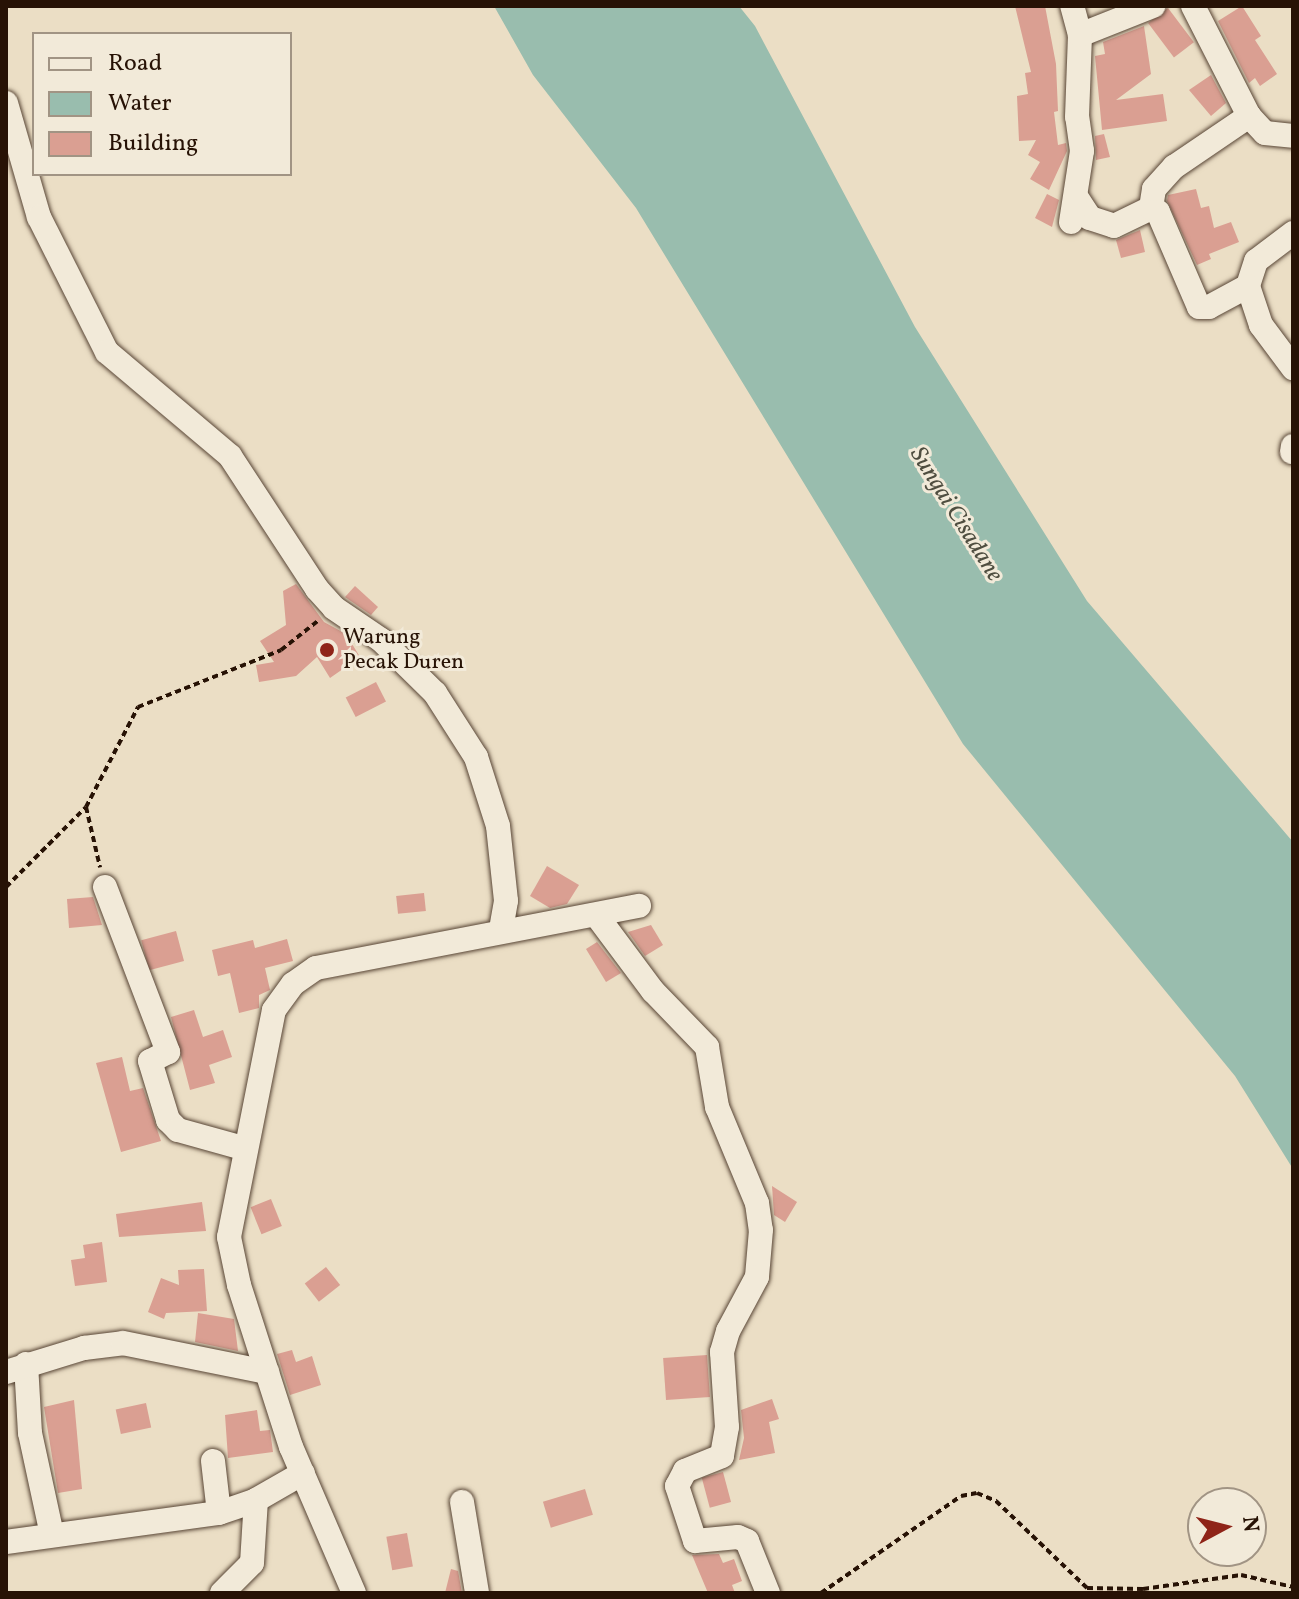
<!DOCTYPE html>
<style>
body{margin:0}
#map{position:relative;width:1299px;height:1599px;overflow:hidden;background:#ebdec5;font-family:Vollkorn,serif}
div>[style]{position:absolute}
.water>*{inset:0;background:#99bdae}
.building>*{inset:0;background:#da9f92;transform-origin:0 0}
.path>*{height:4px;margin-top:-2px;transform-origin:0;background:repeating-linear-gradient(90deg,#271205 0 6px,transparent 0 10px)}
.roads{filter:drop-shadow(0 0 2px #584535) drop-shadow(0 0 2px #584535)}
.minor>*{height:24px;margin:-12px;padding:0 12px;transform-origin:12px;border-radius:12px;background:#f2ead9}
.dots>*{width:22px;height:22px;translate:-50% -50%;box-sizing:border-box;border:4px solid #f2ead9;border-radius:50%}
span{translate:-50% -50%;white-space:nowrap;text-align:center;line-height:1.15;-webkit-text-stroke:6px #f2ead9;paint-order:stroke}
.poi-label{font-size:22px;color:#271205}
.left{translate:0 -50%;text-align:left}
.water-label{font-size:24px;color:#4f4e40;font-style:italic}
.frame{position:absolute;inset:0;border:8px solid #271205;pointer-events:none}
.legend{position:absolute;left:32px;top:32px;width:260px;height:144px;box-sizing:border-box;background:#f2ead9;border:2px solid #a19484;margin:0;padding:10px 14px;list-style:none;font-size:24px;color:#271205}
.legend li{display:flex;align-items:center;gap:16px;height:40px}
.legend b{width:40px;border:2px solid #a19484}
.north{position:absolute;left:1187px;top:1487px;width:80px;height:80px;box-sizing:border-box;background:#f2ead9;border:2px solid #a19484;border-radius:50%;rotate:83deg;font-size:22px;font-weight:700;line-height:32px;text-align:center;color:#271205}
.north::after{content:'';display:block;margin:auto;width:28px;height:36px;background:#8f2418;clip-path:polygon(50% 0,100% 100%,50% 72%,0 100%)}
</style>
<div id="map">
<div class="water">
<i style="clip-path:polygon(494px 6px,739px 6px,755px 26px,915px 327px,1087px 601px,1293px 842px,1293px 1169px,1235px 1076px,963px 744px,636px 208px,533px 75px)"></i>
</div>
<div class="building">
<i style="clip-path:polygon(1015px 6px,1045px 6px,1056px 64px,1058px 111px,1054px 112px,1058px 145px,1066px 143px,1067px 151px,1049px 190px,1030px 179px,1040px 162px,1028px 155px,1036px 140px,1019px 141px,1017px 96px,1028px 94px,1025px 73px,1031px 72px)"></i>
<i style="clip-path:polygon(1242px 6px,1261px 36px,1255px 40px,1277px 74px,1260px 86px,1255px 78px,1249px 83px,1218px 21px)"></i>
<i style="left:1168px;top:8px;width:43px;height:25px;rotate:53deg"></i>
<i style="clip-path:polygon(1144px 26px,1151px 74px,1116px 100px,1163px 94px,1167px 121px,1102px 130px,1095px 56px,1105px 54px,1103px 42px)"></i>
<i style="clip-path:polygon(1211px 75px,1226px 103px,1211px 116px,1189px 90px)"></i>
<i style="clip-path:polygon(1104px 134px,1110px 157px,1096px 160px,1095px 136px)"></i>
<i style="clip-path:polygon(1196px 189px,1201px 208px,1209px 206px,1214px 228px,1231px 222px,1239px 242px,1209px 254px,1211px 259px,1197px 265px,1167px 201px,1168px 195px)"></i>
<i style="clip-path:polygon(1047px 194px,1059px 200px,1052px 227px,1035px 218px)"></i>
<i style="clip-path:polygon(1140px 230px,1145px 252px,1121px 258px,1116px 240px)"></i>
<i style="clip-path:polygon(296px 584px,324px 622px,346px 634px,360px 657px,330px 678px,317px 657px,296px 676px,259px 682px,256px 665px,274px 662px,260px 641px,286px 625px,283px 591px)"></i>
<i style="clip-path:polygon(355px 586px,378px 607px,371px 615px,345px 597px)"></i>
<i style="left:376px;top:682px;width:22px;height:34px;rotate:63deg"></i>
<i style="clip-path:polygon(547px 866px,579px 885px,567px 904px,550px 908px,530px 896px)"></i>
<i style="left:424px;top:893px;width:18px;height:28px;rotate:84deg"></i>
<i style="clip-path:polygon(93px 897px,102px 925px,69px 928px,67px 899px)"></i>
<i style="clip-path:polygon(651px 925px,663px 945px,645px 956px,628px 932px)"></i>
<i style="left:176px;top:931px;width:31px;height:36px;rotate:75deg"></i>
<i style="clip-path:polygon(287px 939px,293px 961px,265px 968px,270px 990px,259px 995px,259px 1008px,239px 1013px,230px 973px,218px 976px,212px 950px,253px 940px,255px 948px)"></i>
<i style="clip-path:polygon(597px 942px,621px 973px,606px 982px,586px 949px)"></i>
<i style="clip-path:polygon(194px 1010px,203px 1037px,223px 1030px,232px 1057px,209px 1065px,215px 1083px,190px 1090px,171px 1017px)"></i>
<i style="clip-path:polygon(122px 1057px,130px 1091px,143px 1088px,161px 1141px,121px 1152px,96px 1063px)"></i>
<i style="clip-path:polygon(772px 1186px,797px 1202px,785px 1222px,774px 1215px)"></i>
<i style="left:271px;top:1199px;width:29px;height:22px;rotate:68deg"></i>
<i style="clip-path:polygon(202px 1202px,206px 1231px,119px 1237px,116px 1214px)"></i>
<i style="clip-path:polygon(102px 1242px,107px 1282px,75px 1286px,71px 1260px,85px 1258px,83px 1245px)"></i>
<i style="left:326px;top:1267px;width:23px;height:27px;rotate:52deg"></i>
<i style="clip-path:polygon(204px 1269px,207px 1311px,166px 1313px,164px 1319px,148px 1312px,161px 1278px,179px 1285px,178px 1270px)"></i>
<i style="clip-path:polygon(198px 1313px,234px 1319px,238px 1351px,195px 1342px)"></i>
<i style="clip-path:polygon(292px 1350px,296px 1362px,312px 1356px,321px 1385px,290px 1395px,277px 1354px)"></i>
<i style="left:707px;top:1355px;width:42px;height:44px;rotate:86deg"></i>
<i style="clip-path:polygon(772px 1399px,779px 1419px,769px 1422px,775px 1453px,739px 1460px,744px 1438px,741px 1410px)"></i>
<i style="clip-path:polygon(74px 1400px,82px 1489px,58px 1493px,44px 1407px)"></i>
<i style="left:146px;top:1403px;width:25px;height:31px;rotate:78deg"></i>
<i style="clip-path:polygon(257px 1410px,260px 1431px,270px 1430px,273px 1452px,228px 1458px,225px 1415px)"></i>
<i style="left:723px;top:1472px;width:31px;height:22px;rotate:75deg"></i>
<i style="left:585px;top:1489px;width:27px;height:44px;rotate:73deg"></i>
<i style="left:407px;top:1533px;width:34px;height:21px;rotate:80deg"></i>
<i style="clip-path:polygon(719px 1554px,723px 1563px,734px 1559px,742px 1581px,732px 1585px,735px 1593px,708px 1593px,692px 1555px)"></i>
<i style="clip-path:polygon(451px 1569px,458px 1571px,462px 1593px,445px 1593px)"></i>
</div>
<div class="path">
<i style="left:86px;top:807px;width:62px;rotate:76.9deg"></i>
<i style="left:6px;top:887px;width:113px;rotate:-45deg"></i>
<i style="left:86px;top:807px;width:113px;rotate:-62.5deg"></i>
<i style="left:138px;top:707px;width:154px;rotate:-21.7deg"></i>
<i style="left:281px;top:650px;width:48px;rotate:-38.3deg"></i>
<i style="left:821px;top:1593px;width:170px;rotate:-34.7deg"></i>
<i style="left:961px;top:1496px;width:16px;rotate:-11deg"></i>
<i style="left:977px;top:1493px;width:21px;rotate:23deg"></i>
<i style="left:996px;top:1501px;width:126px;rotate:43.7deg"></i>
<i style="left:1087px;top:1588px;width:56px;rotate:1deg"></i>
<i style="left:1143px;top:1589px;width:99px;rotate:-8.1deg"></i>
<i style="left:1241px;top:1575px;width:53px;rotate:13deg"></i>
</div>
<div class="roads">
<div class="minor">
<i style="left:1193px;top:6px;width:123px;rotate:63deg"></i>
<i style="left:1249px;top:116px;width:23px;rotate:47deg"></i>
<i style="left:1265px;top:133px;width:28px;rotate:6deg"></i>
<i style="left:1080px;top:35px;width:79px;rotate:-21.7deg"></i>
<i style="left:6px;top:103px;width:119px;rotate:73.9deg"></i>
<i style="left:39px;top:217px;width:151px;rotate:63.3deg"></i>
<i style="left:107px;top:352px;width:161px;rotate:40.2deg"></i>
<i style="left:230px;top:456px;width:159px;rotate:56.8deg"></i>
<i style="left:317px;top:589px;width:25px;rotate:48deg"></i>
<i style="left:334px;top:608px;width:57px;rotate:34.2deg"></i>
<i style="left:381px;top:640px;width:76px;rotate:44.5deg"></i>
<i style="left:435px;top:693px;width:76px;rotate:57.4deg"></i>
<i style="left:476px;top:757px;width:72px;rotate:72.3deg"></i>
<i style="left:498px;top:826px;width:75px;rotate:83.9deg"></i>
<i style="left:506px;top:901px;width:27px;rotate:100deg"></i>
<i style="left:1077px;top:198px;width:24px;rotate:57deg"></i>
<i style="left:1090px;top:218px;width:25px;rotate:18deg"></i>
<i style="left:1114px;top:226px;width:41px;rotate:-25.9deg"></i>
<i style="left:1151px;top:208px;width:8px;rotate:30deg"></i>
<i style="left:1158px;top:212px;width:103px;rotate:66.7deg"></i>
<i style="left:1199px;top:307px;width:10px"></i>
<i style="left:1209px;top:307px;width:44px;rotate:-28.3deg"></i>
<i style="left:1151px;top:208px;width:19px;rotate:-81deg"></i>
<i style="left:1154px;top:189px;width:30px;rotate:-48deg"></i>
<i style="left:1174px;top:167px;width:91px;rotate:-34.2deg"></i>
<i style="left:1071px;top:222px;width:72px;rotate:-81.2deg"></i>
<i style="left:1082px;top:151px;width:34px;rotate:-98deg"></i>
<i style="left:1077px;top:117px;width:82px;rotate:-87.9deg"></i>
<i style="left:1080px;top:35px;width:30px;rotate:-105deg"></i>
<i style="left:1293px;top:233px;width:46px;rotate:142.9deg"></i>
<i style="left:1256px;top:261px;width:26px;rotate:108deg"></i>
<i style="left:1248px;top:286px;width:41px;rotate:71.6deg"></i>
<i style="left:1261px;top:325px;width:54px;rotate:53.3deg"></i>
<i style="left:1292px;top:452px;width:6px;rotate:-81deg"></i>
<i style="left:105px;top:887px;width:177px;rotate:69.1deg"></i>
<i style="left:168px;top:1052px;width:20px;rotate:153deg"></i>
<i style="left:150px;top:1061px;width:62px;rotate:73deg"></i>
<i style="left:168px;top:1120px;width:14px;rotate:45deg"></i>
<i style="left:178px;top:1130px;width:67px;rotate:15.5deg"></i>
<i style="left:597px;top:916px;width:94px;rotate:53.3deg"></i>
<i style="left:653px;top:991px;width:78px;rotate:46deg"></i>
<i style="left:707px;top:1047px;width:61px;rotate:80.5deg"></i>
<i style="left:717px;top:1107px;width:104px;rotate:67.4deg"></i>
<i style="left:757px;top:1203px;width:27px;rotate:82deg"></i>
<i style="left:761px;top:1230px;width:47px;rotate:94.9deg"></i>
<i style="left:757px;top:1277px;width:61px;rotate:118.2deg"></i>
<i style="left:728px;top:1331px;width:22px;rotate:106deg"></i>
<i style="left:722px;top:1352px;width:75px;rotate:86.2deg"></i>
<i style="left:727px;top:1427px;width:29px;rotate:100deg"></i>
<i style="left:722px;top:1456px;width:40px;rotate:158deg"></i>
<i style="left:685px;top:1471px;width:17px;rotate:118deg"></i>
<i style="left:677px;top:1486px;width:58px;rotate:71.9deg"></i>
<i style="left:695px;top:1541px;width:43px;rotate:-5.3deg"></i>
<i style="left:738px;top:1537px;width:10px;rotate:24deg"></i>
<i style="left:747px;top:1541px;width:56px;rotate:68deg"></i>
<i style="left:26px;top:1364px;width:69px;rotate:86.7deg"></i>
<i style="left:30px;top:1433px;width:104px;rotate:77.8deg"></i>
<i style="left:6px;top:1372px;width:82px;rotate:-17.1deg"></i>
<i style="left:84px;top:1348px;width:39px;rotate:-7deg"></i>
<i style="left:123px;top:1343px;width:147px;rotate:11.4deg"></i>
<i style="left:213px;top:1461px;width:52px;rotate:83.4deg"></i>
<i style="left:462px;top:1502px;width:92px;rotate:80.6deg"></i>
<i style="left:6px;top:1542px;width:215px;rotate:-7.8deg"></i>
<i style="left:219px;top:1513px;width:39px;rotate:-19deg"></i>
<i style="left:256px;top:1500px;width:54px;rotate:-29.9deg"></i>
<i style="left:222px;top:1593px;width:42px;rotate:-45deg"></i>
<i style="left:252px;top:1563px;width:63px;rotate:-86.4deg"></i>
<i style="left:354px;top:1593px;width:159px;rotate:-113.3deg"></i>
<i style="left:291px;top:1447px;width:170px;rotate:-107.8deg"></i>
<i style="left:239px;top:1285px;width:49px;rotate:-101.8deg"></i>
<i style="left:229px;top:1237px;width:231px;rotate:-78.8deg"></i>
<i style="left:274px;top:1010px;width:32px;rotate:-54deg"></i>
<i style="left:293px;top:984px;width:28px;rotate:-35deg"></i>
<i style="left:316px;top:968px;width:329px;rotate:-10.9deg"></i>
</div>
</div>
<div class="dots">
<i style="left:327px;top:650px;background:#8f2418"></i>
</div>
<div class="poi-label">
<span class="left" style="left:343px;top:650px">Warung<br>Pecak Duren</span>
</div>
<div class="water-label">
<span style="left:955px;top:515px;rotate:58deg">Sungai Cisadane</span>
</div>
<div class="frame"></div>
<ul class="legend">
<li><b style="height:10px;background:#f2ead9"></b>Road</li>
<li><b style="height:22px;background:#99bdae"></b>Water</li>
<li><b style="height:22px;background:#da9f92"></b>Building</li>
</ul>
<div class="north">N</div>
</div>
